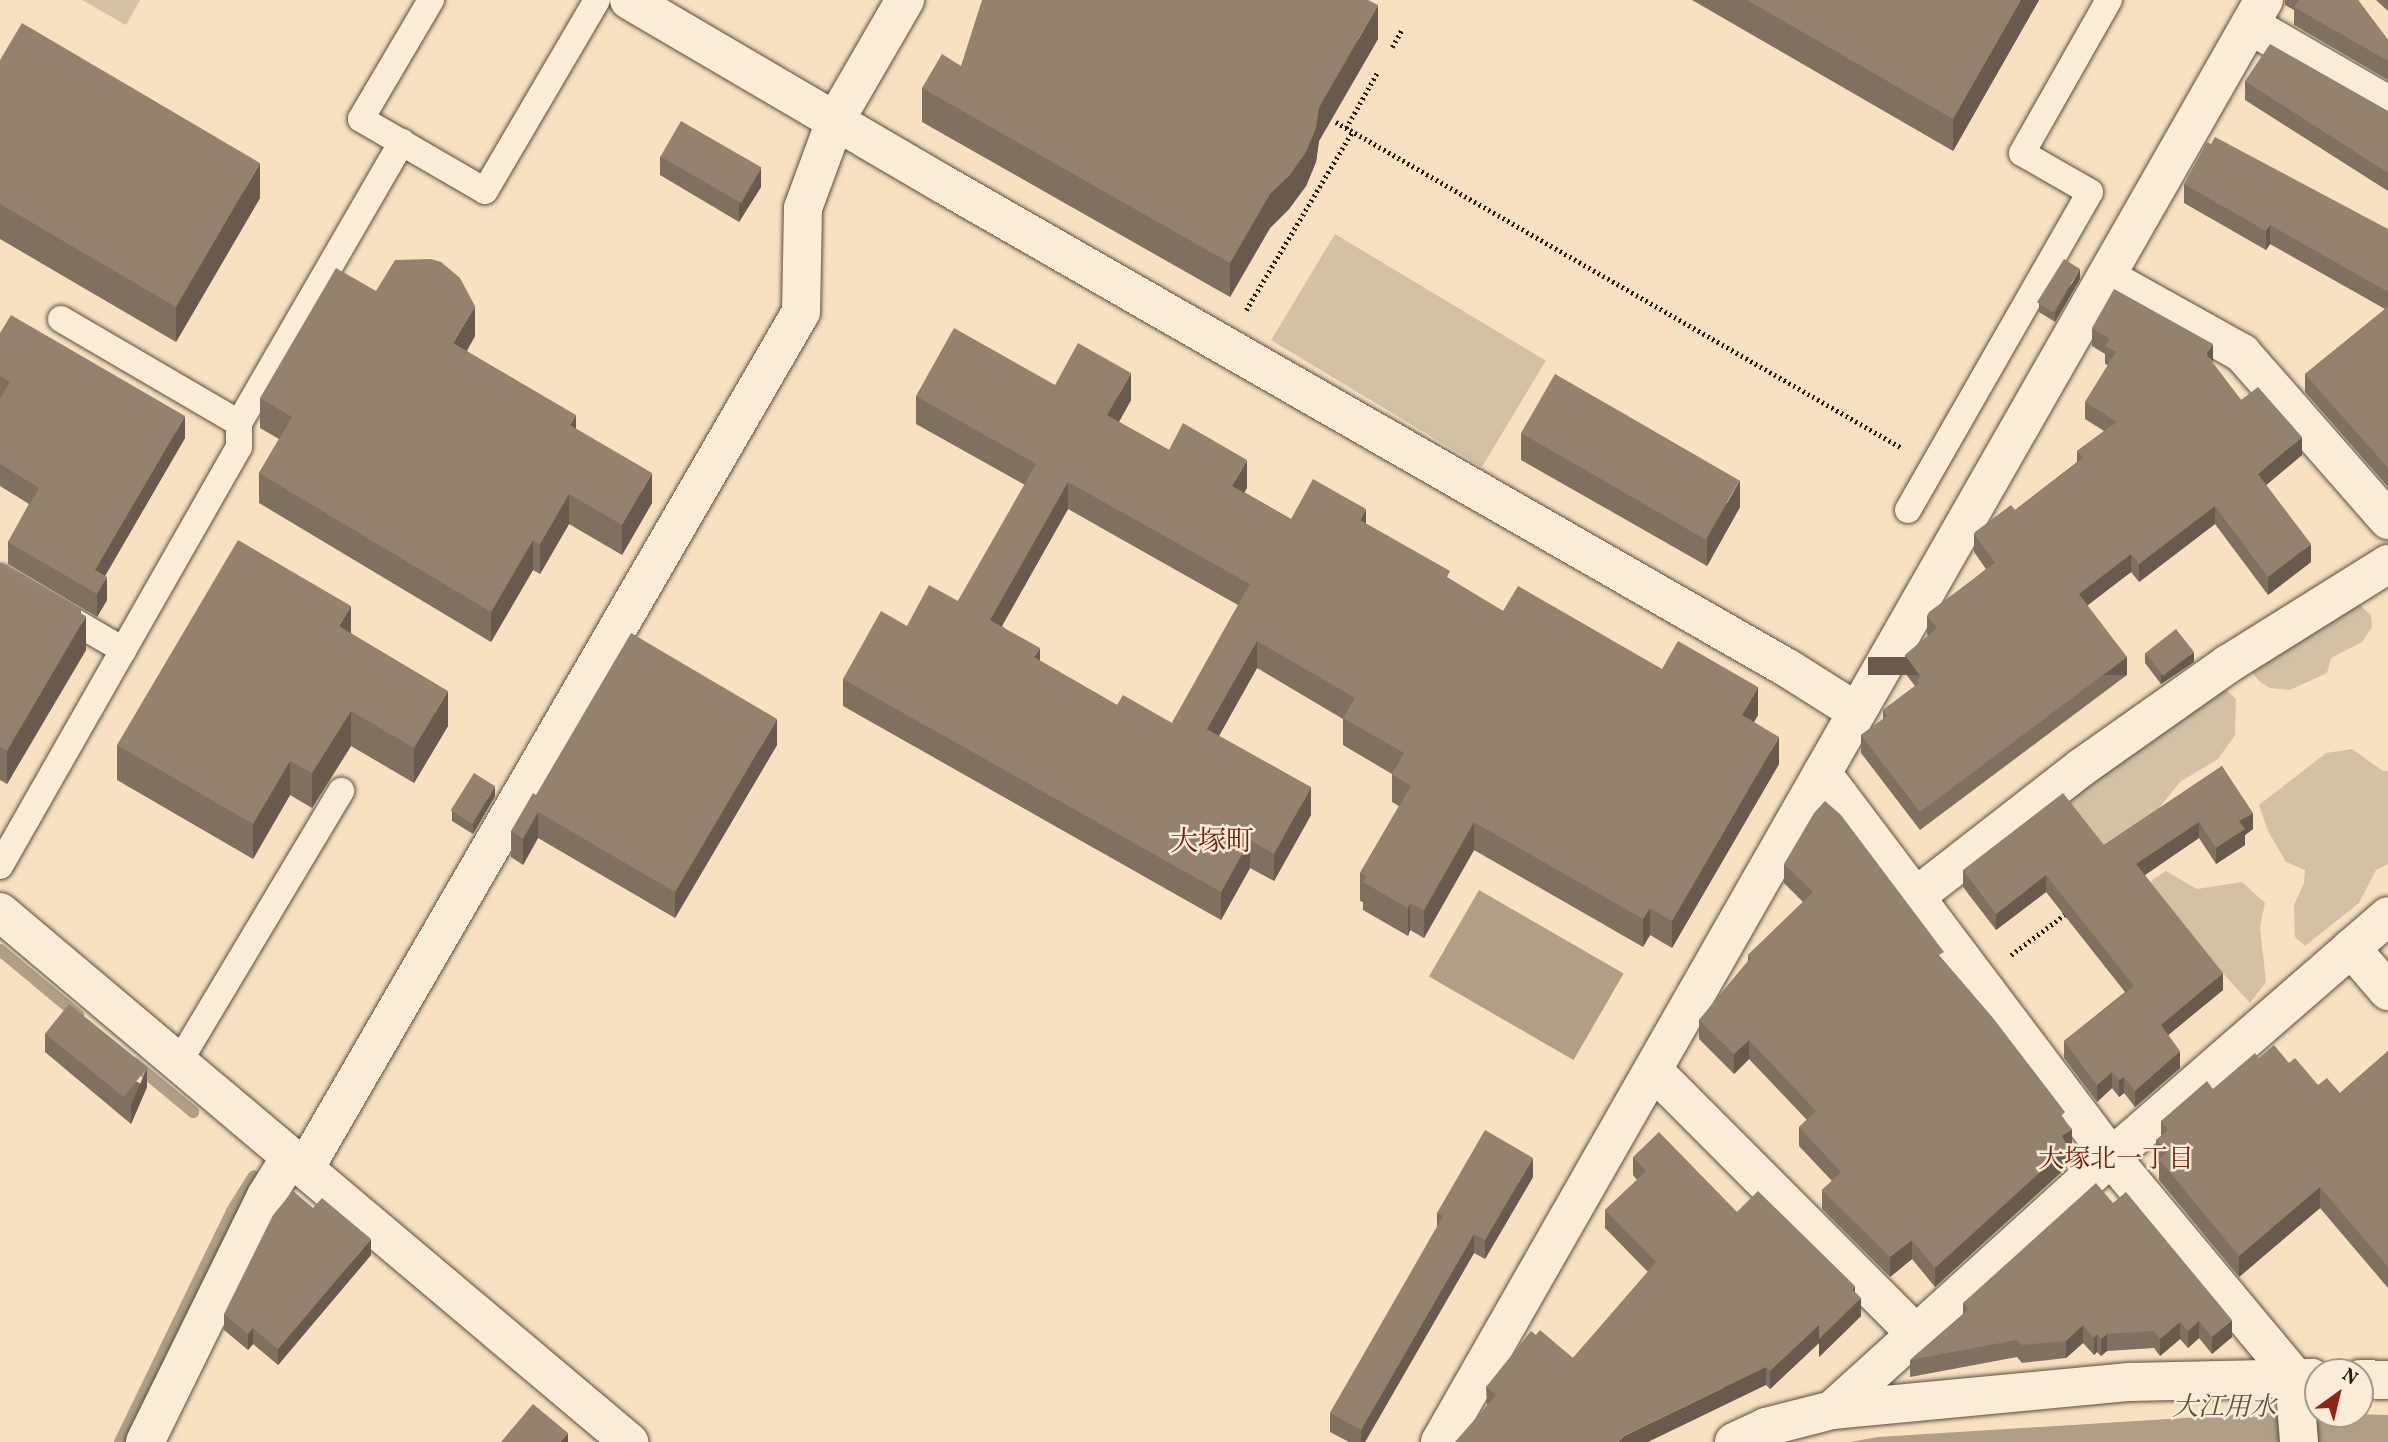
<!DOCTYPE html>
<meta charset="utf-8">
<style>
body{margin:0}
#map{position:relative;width:2388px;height:1442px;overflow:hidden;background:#f8e1c0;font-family:Vollkorn,"Noto Serif JP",serif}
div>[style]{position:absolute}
.green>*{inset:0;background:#d4c0a3;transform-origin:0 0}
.water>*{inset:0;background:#b19e86;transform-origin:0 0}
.stream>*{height:12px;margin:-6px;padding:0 6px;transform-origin:6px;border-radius:6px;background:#b19e86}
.path>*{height:4.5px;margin-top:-2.25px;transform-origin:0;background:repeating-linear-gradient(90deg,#271c15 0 2px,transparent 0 5.5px)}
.roads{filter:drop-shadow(0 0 2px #5b4d40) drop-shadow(0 0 2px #5b4d40)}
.service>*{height:26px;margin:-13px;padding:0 13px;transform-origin:13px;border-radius:13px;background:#faecd6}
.minor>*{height:38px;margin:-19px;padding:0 19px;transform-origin:19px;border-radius:19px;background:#faecd6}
.tertiary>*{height:38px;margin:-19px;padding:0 19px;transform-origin:19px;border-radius:19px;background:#faecd6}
.wall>*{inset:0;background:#7f705f}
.shaded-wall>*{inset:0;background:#685b4d;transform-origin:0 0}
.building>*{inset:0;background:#94826e;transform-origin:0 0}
span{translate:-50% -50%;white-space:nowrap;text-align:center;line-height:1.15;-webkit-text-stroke:5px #faecd6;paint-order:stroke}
.neighbourhood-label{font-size:26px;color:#7a1f14}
.water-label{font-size:26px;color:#5e5042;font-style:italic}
.quarter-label{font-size:28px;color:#7a1f14}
.north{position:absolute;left:2304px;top:1358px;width:70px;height:70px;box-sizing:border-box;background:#faecd6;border:2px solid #a69989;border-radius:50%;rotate:34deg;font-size:19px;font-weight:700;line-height:28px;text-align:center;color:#271c15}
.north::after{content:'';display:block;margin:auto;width:24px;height:32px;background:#8f2418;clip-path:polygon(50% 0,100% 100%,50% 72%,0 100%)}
</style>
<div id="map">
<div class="green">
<i style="clip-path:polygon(82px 0,140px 0,126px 25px)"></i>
<i style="left:1335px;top:234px;width:246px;height:124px;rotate:31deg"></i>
<i style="clip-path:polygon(2351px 604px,2361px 606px,2371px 615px,2372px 627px,2362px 642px,2331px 658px,2327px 673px,2290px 690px,2270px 688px,2260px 682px,2250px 670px)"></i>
<i style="clip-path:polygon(2213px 690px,2227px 691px,2236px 699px,2235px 735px,2218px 759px,2180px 782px,2155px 813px,2111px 854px,2073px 810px,2069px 797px)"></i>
<i style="clip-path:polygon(2352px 749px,2383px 771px,2388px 771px,2388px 864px,2376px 870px,2359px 903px,2305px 946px,2295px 937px,2294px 905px,2304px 883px,2305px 870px,2286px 862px,2268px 831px,2259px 805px,2326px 753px)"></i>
<i style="clip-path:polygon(2166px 871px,2197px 889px,2242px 882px,2265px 903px,2260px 927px,2266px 982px,2250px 1003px,2147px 890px,2152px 880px)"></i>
</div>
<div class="water">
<i style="left:1479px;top:890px;width:167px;height:100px;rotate:30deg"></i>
<i style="clip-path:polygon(2281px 1412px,2388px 1415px,2388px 1442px,1850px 1442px,1878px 1437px)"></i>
</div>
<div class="stream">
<i style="left:0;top:950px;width:102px;rotate:39.8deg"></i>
<i style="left:134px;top:1063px;width:77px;rotate:39.7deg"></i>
<i style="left:120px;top:1442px;width:257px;rotate:-64.1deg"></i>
<i style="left:232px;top:1211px;width:41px;rotate:-57.8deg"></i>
</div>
<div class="path">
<i style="left:1392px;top:47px;width:22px;rotate:-60deg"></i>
<i style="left:1336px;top:122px;width:653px;rotate:29.94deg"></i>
<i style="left:1346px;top:128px;width:65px;rotate:-60.7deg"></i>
<i style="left:1246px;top:310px;width:207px;rotate:-59.2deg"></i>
<i style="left:2011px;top:955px;width:71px;rotate:-37deg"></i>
</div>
<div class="roads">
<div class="service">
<i style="left:431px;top:0;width:138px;rotate:120.5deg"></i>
<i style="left:361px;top:119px;width:143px;rotate:30.1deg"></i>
<i style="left:485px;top:191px;width:221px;rotate:-59.6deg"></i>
<i style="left:61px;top:319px;width:206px;rotate:30.3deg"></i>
<i style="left:1908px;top:510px;width:366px;rotate:-60.2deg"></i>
<i style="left:2090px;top:192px;width:78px;rotate:-150.2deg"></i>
<i style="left:2022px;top:153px;width:176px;rotate:-60.4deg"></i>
<i style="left:0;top:578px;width:143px;rotate:30.3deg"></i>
<i style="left:0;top:866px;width:482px;rotate:-60.3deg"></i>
<i style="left:239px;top:447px;width:24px;rotate:-90deg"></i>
<i style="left:239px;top:423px;width:325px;rotate:-59.9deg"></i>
<i style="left:179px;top:1062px;width:316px;rotate:-59.1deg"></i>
</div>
<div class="minor">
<i style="left:629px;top:0;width:362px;rotate:30.4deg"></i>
<i style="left:941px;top:183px;width:977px;rotate:29.82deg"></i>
<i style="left:1789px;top:669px;width:80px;rotate:32.3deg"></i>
<i style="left:2250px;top:25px;width:160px;rotate:30.1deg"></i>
<i style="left:2106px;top:277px;width:156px;rotate:29.2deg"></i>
<i style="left:2242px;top:353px;width:222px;rotate:48.8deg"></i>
<i style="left:1822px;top:773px;width:481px;rotate:53deg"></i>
<i style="left:2111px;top:1157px;width:286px;rotate:50.2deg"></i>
<i style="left:2294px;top:1377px;width:65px;rotate:85.6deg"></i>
<i style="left:1915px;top:897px;width:212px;rotate:-37.9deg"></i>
<i style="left:2082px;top:767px;width:179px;rotate:-35.2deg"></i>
<i style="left:2228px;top:664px;width:189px;rotate:-32deg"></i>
<i style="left:2351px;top:948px;width:57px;rotate:49.3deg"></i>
<i style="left:1653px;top:1070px;width:373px;rotate:45.1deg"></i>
<i style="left:305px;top:1168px;width:989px;rotate:-59.91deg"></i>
<i style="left:801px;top:312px;width:104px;rotate:-88.9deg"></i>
<i style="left:803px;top:208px;width:95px;rotate:-69.7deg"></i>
<i style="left:836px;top:119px;width:138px;rotate:-59.9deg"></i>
<i style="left:2360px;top:1379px;width:28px;rotate:2deg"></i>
<i style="left:1832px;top:1410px;width:299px;rotate:-5.4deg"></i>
<i style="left:2130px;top:1382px;width:182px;rotate:-1.3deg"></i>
<i style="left:145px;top:1442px;width:274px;rotate:-63.8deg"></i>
<i style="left:266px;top:1196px;width:47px;rotate:-58deg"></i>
<i style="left:1440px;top:1442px;width:1661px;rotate:-60.26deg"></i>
</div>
<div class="tertiary">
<i style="left:0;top:912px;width:823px;rotate:40.12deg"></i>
<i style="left:1734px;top:1442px;width:35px;rotate:-25deg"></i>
<i style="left:1766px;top:1427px;width:68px;rotate:-14.4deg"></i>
<i style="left:1832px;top:1410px;width:377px;rotate:-42.2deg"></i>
<i style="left:2111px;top:1157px;width:367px;rotate:-41deg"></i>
</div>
</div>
<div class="wall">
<i style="clip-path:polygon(1692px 0,2039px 0,1953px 151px)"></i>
<i style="clip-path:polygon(2285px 0,2358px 0,2388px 40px,2388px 80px,2294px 25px,2294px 10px,2285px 5px)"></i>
<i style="clip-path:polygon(2376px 0,2388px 0,2388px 11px)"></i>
<i style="clip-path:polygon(1378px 39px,1319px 141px,1316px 162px,1306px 186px,1289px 209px,1270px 228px,1230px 297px,922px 122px,922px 88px,961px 66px)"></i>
<i style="clip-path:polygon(0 60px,260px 198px,176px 342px,0 239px)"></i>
<i style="clip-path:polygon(2245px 81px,2388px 111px,2388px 191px,2245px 100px)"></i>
<i style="clip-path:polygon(660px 156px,761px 187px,739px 222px,660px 175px)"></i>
<i style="clip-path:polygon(2184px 184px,2388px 229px,2388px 487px,2305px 392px,2305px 374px,2385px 309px,2270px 244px,2266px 250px,2184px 203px)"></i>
<i style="clip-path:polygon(2080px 279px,2055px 322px,2039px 312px,2039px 303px)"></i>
<i style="clip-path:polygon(2092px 328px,2212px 362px,2241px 400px,2302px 455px,2266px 485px,2311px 562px,2268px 595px,2215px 524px,2139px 582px,2131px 572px,2087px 605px,2127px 675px,1920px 830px,1861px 753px,1861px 735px,1883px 719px,1883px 710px,1915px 686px,1905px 673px,1905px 655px,1928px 636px,1927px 634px,1927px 616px,1986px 569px,1974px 552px,1974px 534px,2015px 510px,2077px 462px,2077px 451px,2104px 431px,2085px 419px,2085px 402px,2108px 365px,2105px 364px,2105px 354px,2092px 346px)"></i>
<i style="clip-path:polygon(0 333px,185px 438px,105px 576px,107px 600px,97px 617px,8px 564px,8px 542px,29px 504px,0 486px)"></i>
<i style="clip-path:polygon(475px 336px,467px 351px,576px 429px,652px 503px,622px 555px,569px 524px,540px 574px,533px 570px,491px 642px,259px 503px,259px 473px,279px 439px,260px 428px,260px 398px)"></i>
<i style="clip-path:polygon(evenodd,1055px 385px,1131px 400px,1119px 422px,1169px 450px,1247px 488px,1244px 492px,1291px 519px,1366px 524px,1450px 580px,1503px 611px,1662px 669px,1758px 715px,1754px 722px,1779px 764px,1672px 948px,1650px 935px,1643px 947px,1474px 850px,1424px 938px,1410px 930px,1408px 936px,1363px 910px,1363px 902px,1360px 901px,1360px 873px,1399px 806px,1392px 802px,1392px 774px,1343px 745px,1343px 719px,1257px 668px,1219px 736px,1311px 815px,1274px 881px,1250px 868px,1221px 920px,843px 706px,843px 679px,907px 626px,958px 601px,1025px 485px,916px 424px,916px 396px,1055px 385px,1068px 509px,1238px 605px,1172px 723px,1117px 705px,1040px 661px,1002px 626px,1068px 509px)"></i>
<i style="clip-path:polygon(1521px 433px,1740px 507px,1707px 566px,1521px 460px)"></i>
<i style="clip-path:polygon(0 563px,81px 614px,86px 650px,7px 784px,0 780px)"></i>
<i style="clip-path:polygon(351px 633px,448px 726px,414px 783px,351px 746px,312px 808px,290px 795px,253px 859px,117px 780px,117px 745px)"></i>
<i style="clip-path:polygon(2145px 653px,2194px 662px,2161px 684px,2145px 663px)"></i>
<i style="clip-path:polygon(777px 745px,675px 918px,538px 838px,523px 865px,511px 857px,511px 831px,536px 795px)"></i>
<i style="clip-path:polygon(2222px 766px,2253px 829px,2245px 835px,2245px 845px,2216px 864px,2199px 838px,2145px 875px,2223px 990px,2168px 1035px,2180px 1068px,2135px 1107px,2124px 1093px,2119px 1097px,2112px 1088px,2097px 1102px,2064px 1058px,2064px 1041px,2125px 992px,2046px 892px,1996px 930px,1963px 887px,1963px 870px,2104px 845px)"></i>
<i style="clip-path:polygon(495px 796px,473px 834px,452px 821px,452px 811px)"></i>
<i style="clip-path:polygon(1784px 864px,1944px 961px,2065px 1120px,2072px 1148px,2068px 1151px,2068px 1166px,1935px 1287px,1912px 1259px,1890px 1277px,1822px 1209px,1822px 1190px,1832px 1181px,1799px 1146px,1799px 1127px,1807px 1120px,1749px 1059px,1734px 1074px,1699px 1039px,1699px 1020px,1748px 961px,1748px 955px,1803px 902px,1784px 883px)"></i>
<i style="clip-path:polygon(45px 1033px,147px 1087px,131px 1124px,45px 1052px)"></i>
<i style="clip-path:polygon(2388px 1051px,2388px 1288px,2320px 1208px,2239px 1277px,2159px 1180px,2159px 1164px,2156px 1162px,2156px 1140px,2161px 1136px,2161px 1121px,2213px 1089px,2259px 1058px,2289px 1063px,2318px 1085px,2340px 1093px)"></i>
<i style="clip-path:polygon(1633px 1157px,1737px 1212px,1855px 1292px,1861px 1316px,1819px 1357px,1819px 1343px,1770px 1389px,1766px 1385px,1487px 1405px,1486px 1387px,1536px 1335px,1573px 1358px,1648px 1272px,1605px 1228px,1605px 1210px,1637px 1180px,1633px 1175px)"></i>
<i style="clip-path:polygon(1533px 1177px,1485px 1259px,1474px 1253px,1365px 1442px,1349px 1442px,1330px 1432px,1330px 1413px,1437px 1228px,1437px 1213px)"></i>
<i style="clip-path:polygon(2113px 1203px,2232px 1337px,2212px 1354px,2199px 1338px,2188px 1348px,2180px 1339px,2160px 1356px,2154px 1348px,2107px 1351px,2101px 1356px,2097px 1352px,2094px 1355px,2083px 1343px,2066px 1358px,2022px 1363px,2017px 1357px,1910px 1377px,1910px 1360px,1963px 1314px,1963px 1303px)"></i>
<i style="clip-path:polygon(371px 1255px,278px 1365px,253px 1344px,248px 1350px,224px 1330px,224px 1314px)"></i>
</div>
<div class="shaded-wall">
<i style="clip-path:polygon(2021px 0,2039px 0,1953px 151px,1953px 119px)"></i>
<i style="clip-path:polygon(1378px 5px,1378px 39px,1319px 141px,1316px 162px,1306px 186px,1289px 209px,1270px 228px,1230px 297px,1230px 263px)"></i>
<i style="clip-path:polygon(260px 163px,260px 198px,176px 342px,176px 307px)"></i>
<i style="clip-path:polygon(761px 168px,761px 187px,739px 222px,739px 204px)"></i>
<i style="clip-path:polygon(2270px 225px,2270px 244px,2266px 250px,2266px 231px)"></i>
<i style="clip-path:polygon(2080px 269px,2080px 279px,2055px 322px,2055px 313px)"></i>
<i style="clip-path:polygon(475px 306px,475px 336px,453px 373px,453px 343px)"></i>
<i style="clip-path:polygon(2213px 344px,2213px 362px,2206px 354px)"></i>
<i style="clip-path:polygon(1131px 373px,1131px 400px,1107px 443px,1107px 415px)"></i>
<i style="clip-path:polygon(576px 415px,576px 445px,570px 425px)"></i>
<i style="clip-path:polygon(185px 416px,185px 438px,95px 593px,95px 570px)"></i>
<i style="clip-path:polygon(2302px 437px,2302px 455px,2258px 492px,2258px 474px)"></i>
<i style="clip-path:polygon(1247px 460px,1247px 488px,1232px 513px,1232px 486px)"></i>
<i style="clip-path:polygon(652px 473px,652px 503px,622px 555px,622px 525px)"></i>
<i style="clip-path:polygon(1740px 480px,1740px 507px,1707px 566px,1707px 539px)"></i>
<i style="clip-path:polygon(1068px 482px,1068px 509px,990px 647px,990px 620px)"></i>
<i style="clip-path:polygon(569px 494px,569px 524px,540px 574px,540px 544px)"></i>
<i style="clip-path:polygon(2215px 506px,2215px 524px,2139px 582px,2139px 564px)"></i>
<i style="clip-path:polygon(1366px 509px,1366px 537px,1360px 520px)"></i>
<i style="clip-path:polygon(533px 540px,533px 570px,491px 642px,491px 612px)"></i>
<i style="clip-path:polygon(2311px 544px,2311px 562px,2268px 595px,2268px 577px)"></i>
<i style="clip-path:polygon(2131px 554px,2131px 572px,2079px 612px,2079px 594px)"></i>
<i style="clip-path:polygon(107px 577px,107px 600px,97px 617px,97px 594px)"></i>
<i style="clip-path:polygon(351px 606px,351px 641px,339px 626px)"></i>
<i style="clip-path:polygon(81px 610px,81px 625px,86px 616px,86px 650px,7px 784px,7px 751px)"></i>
<i style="clip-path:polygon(1257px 641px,1257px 668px,1207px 757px,1207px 729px)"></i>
<i style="clip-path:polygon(1040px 648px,1040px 675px,1034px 657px)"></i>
<i style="clip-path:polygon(2194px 652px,2194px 662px,2161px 684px,2161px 675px)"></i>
<i style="left:2127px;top:657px;width:18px;height:259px;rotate:90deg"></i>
<i style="clip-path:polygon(1758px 687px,1758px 715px,1742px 743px,1742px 715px)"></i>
<i style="clip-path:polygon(448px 691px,448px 726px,414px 783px,414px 748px)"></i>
<i style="clip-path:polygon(351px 711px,351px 746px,312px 808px,312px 773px)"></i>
<i style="clip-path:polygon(777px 719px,777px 745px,675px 918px,675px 892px)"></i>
<i style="clip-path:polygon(1779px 737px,1779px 764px,1672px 948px,1672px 921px)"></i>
<i style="clip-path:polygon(290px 761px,290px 795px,253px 859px,253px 824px)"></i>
<i style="clip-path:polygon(495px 786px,495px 796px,473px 834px,473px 824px)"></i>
<i style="clip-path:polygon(1311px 787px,1311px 815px,1274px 881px,1274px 854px)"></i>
<i style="clip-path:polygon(538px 812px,538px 838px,523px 865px,523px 839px)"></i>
<i style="clip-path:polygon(2253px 813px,2253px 829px,2245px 835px,2245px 845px,2216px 864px,2216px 848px,2239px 821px)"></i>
<i style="clip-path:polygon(1474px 822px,1474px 850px,1424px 938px,1424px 910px)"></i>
<i style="clip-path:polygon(2199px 822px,2199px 838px,2136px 881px,2136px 864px)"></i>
<i style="clip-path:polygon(1250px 840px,1250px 868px,1221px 920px,1221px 892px)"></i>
<i style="clip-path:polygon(2046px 875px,2046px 892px,1996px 930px,1996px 914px)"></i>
<i style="clip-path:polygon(1410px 903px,1410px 930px,1408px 936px,1408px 908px)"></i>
<i style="clip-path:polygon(1650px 908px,1650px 935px,1643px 947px,1643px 919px)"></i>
<i style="clip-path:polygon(2223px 973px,2223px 990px,2161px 1041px,2161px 1025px)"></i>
<i style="clip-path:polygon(1749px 1040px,1749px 1059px,1734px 1074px,1734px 1054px)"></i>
<i style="clip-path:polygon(2180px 1051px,2180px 1068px,2135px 1107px,2135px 1091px)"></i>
<i style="clip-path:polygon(147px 1068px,147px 1087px,131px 1124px,131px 1105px)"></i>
<i style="clip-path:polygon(2112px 1072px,2112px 1088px,2097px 1102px,2097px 1085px)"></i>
<i style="clip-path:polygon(2124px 1077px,2124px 1093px,2119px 1097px,2119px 1080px)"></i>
<i style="clip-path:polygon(2072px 1129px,2072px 1148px,2068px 1151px,2068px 1166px,1935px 1287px,1935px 1268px,2062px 1136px)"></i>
<i style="clip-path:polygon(1533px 1158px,1533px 1177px,1485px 1259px,1485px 1240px)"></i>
<i style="clip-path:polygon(2320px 1187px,2320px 1208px,2239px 1277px,2239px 1256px)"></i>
<i style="clip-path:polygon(1474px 1234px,1474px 1253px,1365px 1442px,1361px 1442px,1361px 1430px)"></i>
<i style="clip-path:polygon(371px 1239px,371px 1255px,278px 1365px,278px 1349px)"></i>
<i style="clip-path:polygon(1912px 1240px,1912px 1259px,1890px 1277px,1890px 1257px)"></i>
<i style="clip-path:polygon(1855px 1286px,1855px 1303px,1861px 1298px,1861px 1316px,1819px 1357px,1819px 1343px,1770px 1389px,1770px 1371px)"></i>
<i style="clip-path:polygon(2232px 1320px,2232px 1337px,2212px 1354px,2212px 1337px)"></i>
<i style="clip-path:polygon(2199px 1321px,2199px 1338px,2188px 1348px,2188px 1331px)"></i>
<i style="clip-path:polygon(2180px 1322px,2180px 1339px,2160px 1356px,2160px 1339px)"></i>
<i style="clip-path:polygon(2083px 1325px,2083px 1343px,2066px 1358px,2066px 1341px)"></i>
<i style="clip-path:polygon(253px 1328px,253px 1344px,248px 1350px,248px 1334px)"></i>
<i style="clip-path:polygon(2097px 1334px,2097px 1352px,2094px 1355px,2094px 1338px)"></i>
<i style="clip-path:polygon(2107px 1334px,2107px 1351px,2101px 1356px,2101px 1339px)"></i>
<i style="clip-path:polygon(1766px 1367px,1766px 1385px,1648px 1442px,1618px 1442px,1624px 1436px)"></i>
<i style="clip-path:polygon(568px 1433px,568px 1442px,560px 1442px)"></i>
</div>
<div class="building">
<i style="clip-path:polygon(982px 0,1368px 0,1378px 5px,1319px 107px,1316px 128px,1306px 152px,1289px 176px,1270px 194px,1230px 263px,922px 88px,942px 54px,961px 66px)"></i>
<i style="clip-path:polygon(1747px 0,2021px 0,1953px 119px)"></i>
<i style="clip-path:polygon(2299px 0,2358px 0,2388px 40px,2388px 61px,2294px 7px)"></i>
<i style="clip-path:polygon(22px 23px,260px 163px,176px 307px,0 204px,0 60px)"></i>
<i style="clip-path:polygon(2270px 44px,2388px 111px,2388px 173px,2245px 81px)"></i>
<i style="left:681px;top:121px;width:93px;height:41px;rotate:30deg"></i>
<i style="clip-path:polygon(2215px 137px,2388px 229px,2388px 292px,2270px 225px,2266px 231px,2184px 184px,2207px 142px,2211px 144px)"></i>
<i style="clip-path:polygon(431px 259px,441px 262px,460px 278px,475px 306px,453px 343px,576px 415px,570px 425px,652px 473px,622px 525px,569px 494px,540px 544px,533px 540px,491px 612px,259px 473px,292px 417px,260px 398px,336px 268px,376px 291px,395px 260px)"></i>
<i style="left:2064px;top:259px;width:19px;height:51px;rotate:32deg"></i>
<i style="clip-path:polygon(2114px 289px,2213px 344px,2206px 354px,2241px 400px,2258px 387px,2302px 437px,2258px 474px,2311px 544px,2268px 577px,2215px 506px,2139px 564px,2131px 554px,2079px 594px,2127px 657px,1920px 812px,1861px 735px,1887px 716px,1883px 710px,1919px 683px,1917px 680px,1921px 677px,1905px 655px,1937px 628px,1927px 616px,1929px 612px,1995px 563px,1974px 534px,1975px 532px,2011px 505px,2015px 510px,2083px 458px,2077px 451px,2117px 422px,2085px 402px,2116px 352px,2105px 346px,2110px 339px,2092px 328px)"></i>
<i style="clip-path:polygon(2388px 307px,2388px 468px,2305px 374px)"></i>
<i style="clip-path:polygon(11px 315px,185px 416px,95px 570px,107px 577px,97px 594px,8px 542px,39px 488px,0 464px,0 399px,10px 382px,0 376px,0 333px)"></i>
<i style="clip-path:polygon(evenodd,954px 328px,1055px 385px,1078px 343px,1131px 373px,1107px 415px,1169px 450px,1183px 423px,1247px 460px,1232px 486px,1291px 519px,1313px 479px,1366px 509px,1360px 520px,1450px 571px,1447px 577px,1503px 611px,1518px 586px,1662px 669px,1678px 641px,1758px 687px,1742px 715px,1779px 737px,1672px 921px,1650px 908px,1643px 919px,1474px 822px,1424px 910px,1410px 903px,1408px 908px,1363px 882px,1366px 876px,1360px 873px,1411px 786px,1392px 774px,1404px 753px,1343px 718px,1355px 698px,1257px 641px,1207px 729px,1311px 787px,1274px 854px,1250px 840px,1221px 892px,843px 679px,881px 611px,907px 626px,929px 585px,958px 601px,1036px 464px,916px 396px,954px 328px,1068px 482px,1250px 584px,1172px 723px,1123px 695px,1117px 705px,1034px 657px,1040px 648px,990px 620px,1068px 482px)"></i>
<i style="left:1555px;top:374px;width:213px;height:68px;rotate:30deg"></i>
<i style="clip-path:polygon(238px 540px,351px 606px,339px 626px,448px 691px,414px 748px,351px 711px,312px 773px,290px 761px,253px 824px,117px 745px)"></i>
<i style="clip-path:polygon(0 563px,81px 610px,80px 613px,86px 616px,7px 751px,0 747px)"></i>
<i style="left:2176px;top:629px;width:29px;height:39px;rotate:52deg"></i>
<i style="clip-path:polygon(631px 633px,777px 719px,675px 892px,538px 812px,523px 839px,511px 831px,533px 793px,536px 795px)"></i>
<i style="clip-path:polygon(2222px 766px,2253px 813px,2239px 821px,2245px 829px,2216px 848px,2199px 822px,2136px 864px,2223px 973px,2161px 1025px,2180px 1051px,2135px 1091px,2124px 1077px,2119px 1080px,2112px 1072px,2097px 1085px,2064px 1041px,2134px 986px,2046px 875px,1996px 914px,1963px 870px,2063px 793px,2104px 845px)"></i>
<i style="left:474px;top:773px;width:25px;height:44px;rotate:32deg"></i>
<i style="clip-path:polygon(1825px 801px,1841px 815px,1944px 952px,1939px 955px,1993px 1018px,2065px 1112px,2061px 1116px,2072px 1129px,2062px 1136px,2068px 1147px,1935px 1268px,1912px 1240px,1890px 1257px,1822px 1190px,1841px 1172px,1799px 1127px,1816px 1111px,1749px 1040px,1734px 1054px,1699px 1020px,1751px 958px,1748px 955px,1813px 892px,1784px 864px,1814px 813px)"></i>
<i style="left:69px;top:1004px;width:101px;height:38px;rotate:39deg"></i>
<i style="clip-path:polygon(2274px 1045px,2289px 1063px,2295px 1058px,2318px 1085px,2327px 1078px,2340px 1093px,2388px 1051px,2388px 1267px,2320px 1187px,2239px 1256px,2159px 1159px,2167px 1152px,2156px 1140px,2168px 1130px,2161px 1121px,2207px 1081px,2213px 1089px,2255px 1053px,2259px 1058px)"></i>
<i style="clip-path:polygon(1485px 1130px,1533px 1158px,1485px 1240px,1474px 1234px,1361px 1430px,1330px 1413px,1443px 1216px,1437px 1213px)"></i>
<i style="clip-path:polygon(1659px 1132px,1737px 1212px,1758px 1191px,1855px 1286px,1852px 1289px,1861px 1298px,1819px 1339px,1819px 1325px,1770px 1371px,1766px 1367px,1624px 1436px,1618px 1442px,1455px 1442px,1496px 1395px,1486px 1387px,1531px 1331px,1536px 1335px,1540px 1330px,1573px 1358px,1656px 1262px,1605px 1210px,1646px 1171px,1633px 1157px)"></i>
<i style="clip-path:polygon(2096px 1183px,2113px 1203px,2126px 1192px,2232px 1320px,2212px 1337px,2199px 1321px,2188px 1331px,2180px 1322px,2160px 1339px,2154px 1331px,2107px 1334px,2101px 1339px,2097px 1334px,2094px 1338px,2083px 1325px,2066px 1341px,2022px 1345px,2017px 1340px,1910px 1360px,1969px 1309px,1963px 1303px)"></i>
<i style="clip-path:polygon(293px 1191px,313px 1208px,322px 1198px,371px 1239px,278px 1349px,253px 1328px,248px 1334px,224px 1314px,273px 1215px)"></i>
<i style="clip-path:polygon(533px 1404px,568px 1433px,560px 1442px,501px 1442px)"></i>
</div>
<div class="neighbourhood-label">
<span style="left:2116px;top:1161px">大塚北一丁目</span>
</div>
<div class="water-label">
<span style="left:2224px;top:1409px">大江用水</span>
</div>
<div class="quarter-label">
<span style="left:1212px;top:843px">大塚町</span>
</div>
<div class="north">N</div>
</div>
